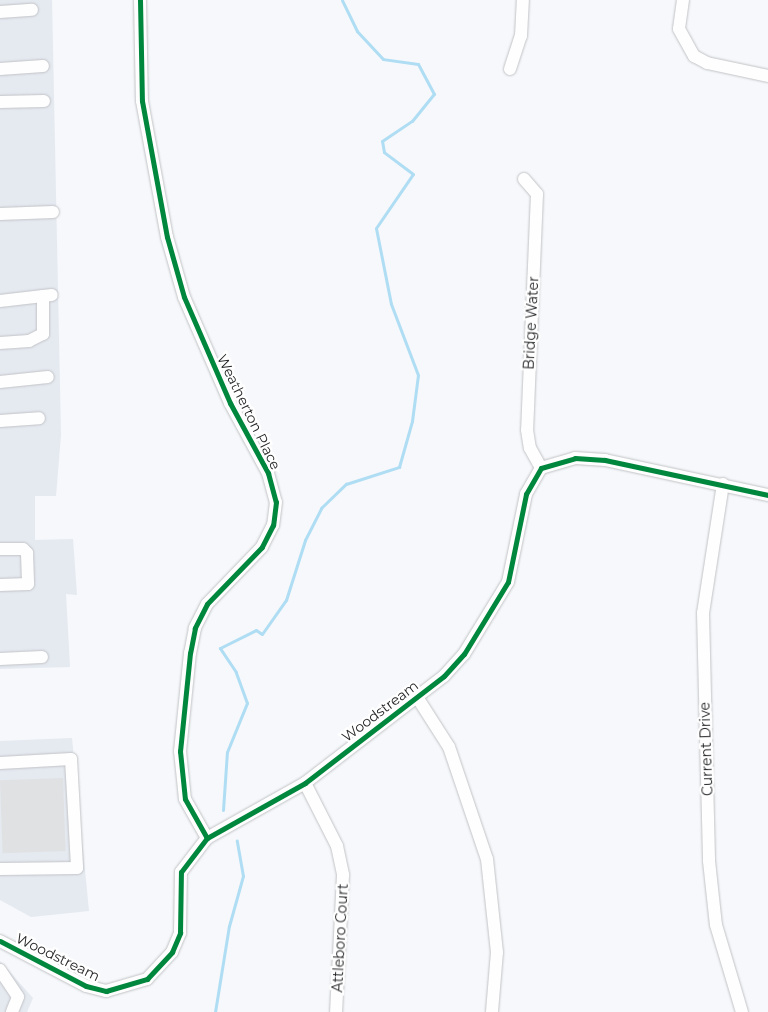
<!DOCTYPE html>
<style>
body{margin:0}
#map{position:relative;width:768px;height:1012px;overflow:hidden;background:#f6f8fb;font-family:Montserrat,sans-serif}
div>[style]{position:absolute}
.built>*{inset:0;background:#e5eaf1}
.stream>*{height:3px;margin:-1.5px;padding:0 1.5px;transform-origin:1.5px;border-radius:1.5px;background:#afddf3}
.building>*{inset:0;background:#e0e1e3;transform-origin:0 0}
.roads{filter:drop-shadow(0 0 1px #c2c3c6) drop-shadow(0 0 1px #c2c3c6)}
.minor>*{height:12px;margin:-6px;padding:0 6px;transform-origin:6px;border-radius:6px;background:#fefefe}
.cycleway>*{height:5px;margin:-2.5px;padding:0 2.5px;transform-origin:2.5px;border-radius:2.5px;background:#00873e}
span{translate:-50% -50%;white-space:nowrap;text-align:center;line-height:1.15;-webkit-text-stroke:4.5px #fff;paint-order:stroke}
.street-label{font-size:14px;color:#252628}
</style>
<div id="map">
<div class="built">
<i style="clip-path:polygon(0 0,52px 0,61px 435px,56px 496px,35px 496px,35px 540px,73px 539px,77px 595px,66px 594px,70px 667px,0 669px)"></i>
<i style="clip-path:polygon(72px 738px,89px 911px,31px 917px,0 900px,0 741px)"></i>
<i style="clip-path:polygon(0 961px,33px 998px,27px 1012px,0 1012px)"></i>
</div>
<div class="stream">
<i style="left:223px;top:810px;width:58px;rotate:-86.1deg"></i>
<i style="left:227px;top:752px;width:53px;rotate:-67.8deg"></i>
<i style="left:247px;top:703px;width:33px;rotate:-110deg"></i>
<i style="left:236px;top:672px;width:29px;rotate:-124deg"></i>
<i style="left:220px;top:648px;width:40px;rotate:-26.6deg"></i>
<i style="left:256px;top:630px;width:7px;rotate:34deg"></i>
<i style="left:262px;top:634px;width:42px;rotate:-54.8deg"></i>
<i style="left:286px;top:600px;width:63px;rotate:-72.4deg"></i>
<i style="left:305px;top:540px;width:36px;rotate:-63deg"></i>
<i style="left:321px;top:508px;width:35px;rotate:-44deg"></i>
<i style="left:346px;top:484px;width:56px;rotate:-17.8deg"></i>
<i style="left:399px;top:467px;width:48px;rotate:-74.2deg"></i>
<i style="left:412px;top:421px;width:46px;rotate:-82.6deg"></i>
<i style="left:418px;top:375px;width:76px;rotate:-110.8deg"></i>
<i style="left:391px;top:304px;width:77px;rotate:-101.2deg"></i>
<i style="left:376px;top:228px;width:65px;rotate:-55.6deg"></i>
<i style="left:413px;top:174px;width:36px;rotate:-143deg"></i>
<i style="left:384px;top:152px;width:11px;rotate:-100deg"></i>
<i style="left:382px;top:141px;width:36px;rotate:-34deg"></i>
<i style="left:412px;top:121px;width:35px;rotate:-51deg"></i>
<i style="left:434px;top:94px;width:34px;rotate:-118deg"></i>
<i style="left:418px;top:64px;width:35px;rotate:-172deg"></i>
<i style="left:383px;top:59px;width:38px;rotate:-133deg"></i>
<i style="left:357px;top:31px;width:34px;rotate:-116deg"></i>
<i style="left:215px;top:1012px;width:87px;rotate:-80.8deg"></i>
<i style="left:229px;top:926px;width:52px;rotate:-74.4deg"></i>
<i style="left:243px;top:876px;width:36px;rotate:-100deg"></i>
</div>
<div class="building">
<i style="left:63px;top:778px;width:73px;height:63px;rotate:88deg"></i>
</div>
<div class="roads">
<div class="minor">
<i style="left:140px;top:0;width:101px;rotate:88.9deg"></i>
<i style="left:142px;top:101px;width:138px;rotate:79.6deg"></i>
<i style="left:167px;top:237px;width:62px;rotate:74.2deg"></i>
<i style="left:184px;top:297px;width:116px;rotate:66.5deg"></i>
<i style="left:230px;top:403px;width:80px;rotate:61.5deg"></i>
<i style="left:268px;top:473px;width:30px;rotate:75deg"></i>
<i style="left:276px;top:502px;width:23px;rotate:97deg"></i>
<i style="left:273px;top:525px;width:25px;rotate:117deg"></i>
<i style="left:262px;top:547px;width:79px;rotate:134deg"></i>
<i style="left:207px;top:604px;width:27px;rotate:117deg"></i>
<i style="left:195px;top:628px;width:25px;rotate:101deg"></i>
<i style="left:190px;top:653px;width:99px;rotate:95.8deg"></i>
<i style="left:180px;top:751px;width:48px;rotate:84.1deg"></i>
<i style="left:185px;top:799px;width:45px;rotate:60.6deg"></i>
<i style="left:683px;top:0;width:29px;rotate:98deg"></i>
<i style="left:679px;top:29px;width:31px;rotate:61deg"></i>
<i style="left:694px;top:56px;width:15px;rotate:28deg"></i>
<i style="left:707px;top:63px;width:62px;rotate:12deg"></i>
<i style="left:0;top:12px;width:32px;rotate:-4deg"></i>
<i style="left:0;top:69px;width:43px;rotate:-4deg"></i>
<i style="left:510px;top:69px;width:35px;rotate:-72deg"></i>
<i style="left:521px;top:36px;width:36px;rotate:-87deg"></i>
<i style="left:0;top:102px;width:44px;rotate:-1.3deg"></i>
<i style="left:524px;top:179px;width:20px;rotate:49deg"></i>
<i style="left:537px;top:194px;width:236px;rotate:92.4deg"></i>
<i style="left:527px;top:430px;width:18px;rotate:81deg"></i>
<i style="left:530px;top:448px;width:23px;rotate:61deg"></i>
<i style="left:0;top:214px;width:53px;rotate:-2.2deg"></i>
<i style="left:0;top:301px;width:52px;rotate:-6.6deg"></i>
<i style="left:0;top:343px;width:29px;rotate:-4deg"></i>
<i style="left:29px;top:341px;width:16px;rotate:-27deg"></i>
<i style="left:43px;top:334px;width:38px;rotate:-90deg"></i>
<i style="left:0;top:382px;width:48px;rotate:-5.9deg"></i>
<i style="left:0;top:421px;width:39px;rotate:-4deg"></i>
<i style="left:723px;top:484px;width:131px;rotate:98.8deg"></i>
<i style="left:703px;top:613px;width:248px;rotate:88.6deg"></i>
<i style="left:709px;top:861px;width:64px;rotate:83.8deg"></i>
<i style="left:716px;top:925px;width:91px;rotate:73.4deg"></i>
<i style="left:0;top:549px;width:23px"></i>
<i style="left:23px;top:549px;width:6px;rotate:45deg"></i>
<i style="left:27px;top:553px;width:31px;rotate:88deg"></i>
<i style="left:28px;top:584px;width:28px;rotate:178deg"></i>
<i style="left:0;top:659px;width:42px;rotate:-2.7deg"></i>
<i style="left:417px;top:697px;width:59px;rotate:57.4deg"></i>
<i style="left:449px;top:747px;width:118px;rotate:71.3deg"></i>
<i style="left:487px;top:859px;width:94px;rotate:83.9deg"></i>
<i style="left:497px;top:952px;width:60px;rotate:94.8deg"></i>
<i style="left:0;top:763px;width:71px;rotate:-3.2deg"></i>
<i style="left:71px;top:759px;width:109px;rotate:86.8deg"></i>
<i style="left:77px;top:868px;width:77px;rotate:179.3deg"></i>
<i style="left:305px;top:783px;width:71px;rotate:63.1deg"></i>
<i style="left:337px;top:846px;width:30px;rotate:78deg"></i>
<i style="left:343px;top:875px;width:137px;rotate:92.9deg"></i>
<i style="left:0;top:941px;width:97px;rotate:27.6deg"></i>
<i style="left:86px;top:986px;width:21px;rotate:14deg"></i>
<i style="left:106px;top:991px;width:43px;rotate:-16.3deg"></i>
<i style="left:147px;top:979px;width:37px;rotate:-47deg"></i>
<i style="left:172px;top:952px;width:21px;rotate:-67deg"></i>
<i style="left:180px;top:933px;width:61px;rotate:-89.1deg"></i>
<i style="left:181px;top:872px;width:43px;rotate:-52.6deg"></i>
<i style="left:207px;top:838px;width:112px;rotate:-29.3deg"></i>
<i style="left:305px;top:783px;width:175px;rotate:-37.6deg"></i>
<i style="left:444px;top:676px;width:30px;rotate:-48deg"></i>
<i style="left:464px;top:654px;width:84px;rotate:-58.6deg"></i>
<i style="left:508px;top:582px;width:90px;rotate:-78.4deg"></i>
<i style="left:526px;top:494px;width:30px;rotate:-60deg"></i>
<i style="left:541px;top:468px;width:35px;rotate:-16deg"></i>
<i style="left:575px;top:458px;width:30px;rotate:4deg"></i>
<i style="left:605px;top:460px;width:167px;rotate:12.1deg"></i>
<i style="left:0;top:970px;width:32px;rotate:56deg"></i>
<i style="left:18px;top:997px;width:16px;rotate:112deg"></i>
</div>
</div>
<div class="cycleway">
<i style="left:140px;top:0;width:101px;rotate:88.9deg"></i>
<i style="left:142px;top:101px;width:138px;rotate:79.6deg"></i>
<i style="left:167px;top:237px;width:62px;rotate:74.2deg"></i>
<i style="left:184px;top:297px;width:116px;rotate:66.5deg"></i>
<i style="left:230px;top:403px;width:80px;rotate:61.5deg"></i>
<i style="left:268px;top:473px;width:30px;rotate:75deg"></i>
<i style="left:276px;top:502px;width:23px;rotate:97deg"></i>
<i style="left:273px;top:525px;width:25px;rotate:117deg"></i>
<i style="left:262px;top:547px;width:79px;rotate:134deg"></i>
<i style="left:207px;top:604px;width:27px;rotate:117deg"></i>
<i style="left:195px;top:628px;width:25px;rotate:101deg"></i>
<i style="left:190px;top:653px;width:99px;rotate:95.8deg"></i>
<i style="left:180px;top:751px;width:48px;rotate:84.1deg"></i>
<i style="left:185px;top:799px;width:45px;rotate:60.6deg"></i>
<i style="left:0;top:941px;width:97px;rotate:27.6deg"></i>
<i style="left:86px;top:986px;width:21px;rotate:14deg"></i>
<i style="left:106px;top:991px;width:43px;rotate:-16.3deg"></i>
<i style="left:147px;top:979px;width:37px;rotate:-47deg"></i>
<i style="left:172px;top:952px;width:21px;rotate:-67deg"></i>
<i style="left:180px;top:933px;width:61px;rotate:-89.1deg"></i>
<i style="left:181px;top:872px;width:43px;rotate:-52.6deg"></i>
<i style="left:207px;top:838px;width:112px;rotate:-29.3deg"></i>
<i style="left:305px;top:783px;width:175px;rotate:-37.6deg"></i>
<i style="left:444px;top:676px;width:30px;rotate:-48deg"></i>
<i style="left:464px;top:654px;width:84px;rotate:-58.6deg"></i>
<i style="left:508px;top:582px;width:90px;rotate:-78.4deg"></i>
<i style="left:526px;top:494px;width:30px;rotate:-60deg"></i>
<i style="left:541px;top:468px;width:35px;rotate:-16deg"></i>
<i style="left:575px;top:458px;width:30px;rotate:4deg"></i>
<i style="left:605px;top:460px;width:167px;rotate:12.1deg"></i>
</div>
<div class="street-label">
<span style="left:531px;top:323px;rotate:-87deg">Bridge Water</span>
<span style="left:249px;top:412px;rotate:64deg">Weatherton Place</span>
<span style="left:380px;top:711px;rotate:-37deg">Woodstream</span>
<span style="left:706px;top:749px;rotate:-92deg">Current Drive</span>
<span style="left:340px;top:938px;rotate:-87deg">Attleboro Court</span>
<span style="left:58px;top:957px;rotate:26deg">Woodstream</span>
</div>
</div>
